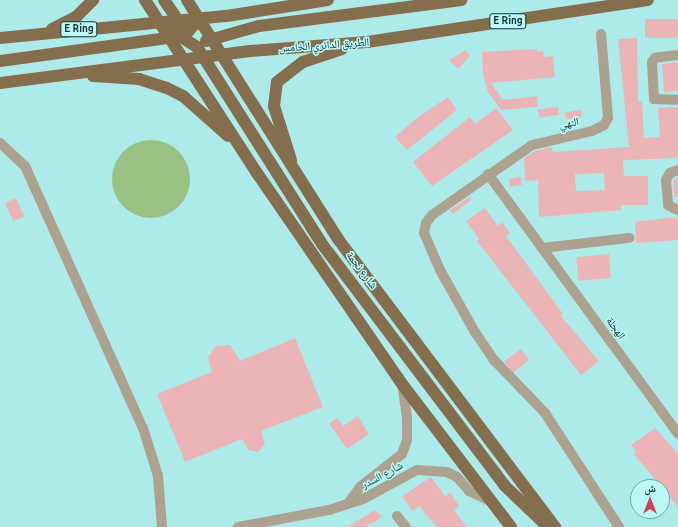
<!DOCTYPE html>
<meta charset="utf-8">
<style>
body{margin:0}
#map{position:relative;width:678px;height:527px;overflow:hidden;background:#acebea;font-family:Ubuntu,"Noto Naskh Arabic",sans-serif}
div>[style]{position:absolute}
.green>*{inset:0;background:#99c183}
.round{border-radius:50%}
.building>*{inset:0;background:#ebb5b8;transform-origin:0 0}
.minor>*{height:10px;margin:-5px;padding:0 5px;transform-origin:5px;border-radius:5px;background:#ada190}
.major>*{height:12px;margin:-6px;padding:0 6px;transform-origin:6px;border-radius:6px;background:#846e4e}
span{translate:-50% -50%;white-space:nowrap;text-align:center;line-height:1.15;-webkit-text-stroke:3px #b9f8f7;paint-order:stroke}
.shield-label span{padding:1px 3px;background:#b9f8f7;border:1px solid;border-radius:3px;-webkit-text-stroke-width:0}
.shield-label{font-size:10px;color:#183131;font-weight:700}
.street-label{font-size:11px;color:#183131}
.north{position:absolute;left:630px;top:479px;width:40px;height:40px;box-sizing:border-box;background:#b9f8f7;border:1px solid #79a8a8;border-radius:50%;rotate:0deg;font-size:11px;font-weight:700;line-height:16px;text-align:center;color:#183131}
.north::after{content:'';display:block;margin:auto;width:14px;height:18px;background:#d14159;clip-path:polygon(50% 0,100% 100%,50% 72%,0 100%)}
</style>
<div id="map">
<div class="green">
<i class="round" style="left:112px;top:140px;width:78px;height:78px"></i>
</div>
<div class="building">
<i style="left:678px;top:19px;width:19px;height:33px;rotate:90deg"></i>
<i style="clip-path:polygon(evenodd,637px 38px,638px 101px,642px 101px,644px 138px,660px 137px,658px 108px,678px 107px,678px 158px,623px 160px,624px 176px,648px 176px,648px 205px,621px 205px,622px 210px,539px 217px,538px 180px,525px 181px,524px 158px,535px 151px,551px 147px,553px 152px,629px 147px,618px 39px,637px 38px,604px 173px,605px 190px,576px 191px,575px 174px,604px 173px)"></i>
<i style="clip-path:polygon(537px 49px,537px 52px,543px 51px,544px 57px,553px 56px,555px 77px,491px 83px,503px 100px,537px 96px,538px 107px,501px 110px,488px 92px,483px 74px,482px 52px)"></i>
<i style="clip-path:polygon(466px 50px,470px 56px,458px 69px,449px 60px)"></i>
<i style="clip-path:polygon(678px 62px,678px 91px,664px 92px,662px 64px)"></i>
<i style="clip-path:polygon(448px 97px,457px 110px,407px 150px,395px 137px,418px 117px)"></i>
<i style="left:558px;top:107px;width:8px;height:20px;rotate:83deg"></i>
<i style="clip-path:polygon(496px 108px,513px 130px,432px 186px,413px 162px,470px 117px,475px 124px)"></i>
<i style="left:581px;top:110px;width:7px;height:16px;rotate:82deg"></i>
<i style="left:521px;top:177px;width:8px;height:12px;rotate:83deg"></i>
<i style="clip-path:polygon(678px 177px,678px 197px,674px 197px,673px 181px)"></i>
<i style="clip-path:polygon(469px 197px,471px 200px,453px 214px,450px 210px)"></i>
<i style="left:16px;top:198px;width:20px;height:12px;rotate:66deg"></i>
<i style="clip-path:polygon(485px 208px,498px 226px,502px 222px,510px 233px,506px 236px,563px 314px,561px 316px,599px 361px,581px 375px,477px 241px,479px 239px,466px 221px)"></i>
<i style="clip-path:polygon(668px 218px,678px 218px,678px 240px,636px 243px,635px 222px)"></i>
<i style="left:609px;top:254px;width:24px;height:33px;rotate:85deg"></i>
<i style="clip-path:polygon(295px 338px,323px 407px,261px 431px,265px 444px,258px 452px,248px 450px,242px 439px,185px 462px,157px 394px,212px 372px,208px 357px,216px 346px,230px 345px,240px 361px)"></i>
<i style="left:521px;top:349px;width:14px;height:21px;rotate:54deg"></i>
<i style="clip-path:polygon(358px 416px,369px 434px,347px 449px,329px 423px,338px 418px,343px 426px)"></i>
<i style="clip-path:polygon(655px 428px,678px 454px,678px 507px,634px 454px,636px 452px,631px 445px)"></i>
<i style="clip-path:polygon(431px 477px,445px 496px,450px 492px,459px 506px,454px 510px,467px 527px,437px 527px,419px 506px,412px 511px,402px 496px)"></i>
<i style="clip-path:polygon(375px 510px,382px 517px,366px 527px,347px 527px)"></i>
</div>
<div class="minor">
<i style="left:601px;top:34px;width:84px;rotate:85.2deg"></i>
<i style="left:608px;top:118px;width:8px;rotate:120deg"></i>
<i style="left:604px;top:125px;width:13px;rotate:153deg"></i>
<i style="left:592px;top:131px;width:62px;rotate:166.9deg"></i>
<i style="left:532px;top:145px;width:122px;rotate:145deg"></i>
<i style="left:432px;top:215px;width:10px;rotate:127deg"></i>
<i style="left:426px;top:223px;width:10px;rotate:101deg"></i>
<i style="left:424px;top:233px;width:40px;rotate:66.6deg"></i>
<i style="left:440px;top:270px;width:71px;rotate:60.6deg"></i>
<i style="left:475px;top:332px;width:34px;rotate:56deg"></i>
<i style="left:494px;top:360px;width:74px;rotate:46.1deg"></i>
<i style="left:545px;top:413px;width:136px;rotate:57deg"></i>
<i style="left:678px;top:55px;width:23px;rotate:173deg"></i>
<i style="left:655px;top:58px;width:5px;rotate:127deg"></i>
<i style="left:652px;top:62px;width:37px;rotate:87deg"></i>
<i style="left:654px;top:99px;width:24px;rotate:2deg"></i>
<i style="left:0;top:143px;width:34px;rotate:43deg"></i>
<i style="left:25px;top:166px;width:287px;rotate:65.8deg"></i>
<i style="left:143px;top:428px;width:50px;rotate:72.6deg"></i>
<i style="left:158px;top:476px;width:51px;rotate:85.5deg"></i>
<i style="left:678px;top:170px;width:9px;rotate:159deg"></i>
<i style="left:670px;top:173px;width:8px;rotate:120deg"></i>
<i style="left:666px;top:180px;width:25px;rotate:85deg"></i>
<i style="left:668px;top:205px;width:11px;rotate:27deg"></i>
<i style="left:488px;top:174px;width:322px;rotate:53.8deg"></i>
<i style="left:542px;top:248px;width:88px;rotate:-6.6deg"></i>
<i style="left:350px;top:501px;width:17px;rotate:-54deg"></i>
<i style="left:360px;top:487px;width:53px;rotate:-38.2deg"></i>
<i style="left:402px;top:454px;width:15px;rotate:-70deg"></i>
<i style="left:407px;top:440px;width:22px;rotate:-90deg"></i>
<i style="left:407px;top:418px;width:34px;rotate:-98deg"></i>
<i style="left:397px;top:516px;width:14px;rotate:51deg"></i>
<i style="left:238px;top:527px;width:93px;rotate:-10.6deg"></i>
<i style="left:329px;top:510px;width:36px;rotate:-18deg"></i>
<i style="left:363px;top:499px;width:61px;rotate:-28.2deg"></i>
<i style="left:417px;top:470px;width:30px;rotate:4deg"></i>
<i style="left:447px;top:472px;width:11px;rotate:27deg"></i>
<i style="left:457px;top:477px;width:18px;rotate:49deg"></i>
<i style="left:469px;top:491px;width:21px;rotate:25deg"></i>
</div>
<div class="major">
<i style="left:145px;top:0;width:206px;rotate:57.1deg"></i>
<i style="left:257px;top:173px;width:256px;rotate:55.5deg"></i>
<i style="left:402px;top:384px;width:180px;rotate:52.7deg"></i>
<i style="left:164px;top:0;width:32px;rotate:55deg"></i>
<i style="left:187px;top:0;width:283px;rotate:57.7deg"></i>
<i style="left:338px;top:239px;width:361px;rotate:53deg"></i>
<i style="left:161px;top:24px;width:43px;rotate:32.6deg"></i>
<i style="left:197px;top:47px;width:233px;rotate:57.6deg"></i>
<i style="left:322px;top:244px;width:303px;rotate:52.9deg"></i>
<i style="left:505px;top:486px;width:59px;rotate:43.6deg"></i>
<i style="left:52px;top:29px;width:28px;rotate:-27deg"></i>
<i style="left:77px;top:16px;width:23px;rotate:-45deg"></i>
<i style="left:0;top:38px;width:234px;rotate:-5.6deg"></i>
<i style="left:233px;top:15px;width:96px;rotate:-9deg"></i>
<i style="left:206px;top:41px;width:55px;rotate:-15.8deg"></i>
<i style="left:259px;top:26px;width:204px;rotate:-7.3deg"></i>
<i style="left:0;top:61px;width:171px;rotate:-7.8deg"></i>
<i style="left:169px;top:38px;width:20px;rotate:-18deg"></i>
<i style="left:188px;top:32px;width:17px;rotate:-50deg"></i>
<i style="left:93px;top:76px;width:46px;rotate:3.7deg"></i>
<i style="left:139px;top:79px;width:29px;rotate:18deg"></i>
<i style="left:167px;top:88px;width:18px;rotate:27deg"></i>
<i style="left:183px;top:96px;width:60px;rotate:41.6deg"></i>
<i style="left:0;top:83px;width:252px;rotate:-7.3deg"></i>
<i style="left:250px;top:51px;width:117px;rotate:-4.4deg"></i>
<i style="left:367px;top:42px;width:284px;rotate:-8.5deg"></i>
<i style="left:291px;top:160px;width:57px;rotate:-107.5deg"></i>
<i style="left:274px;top:106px;width:24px;rotate:-83deg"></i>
<i style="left:277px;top:82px;width:33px;rotate:-38deg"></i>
<i style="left:303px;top:62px;width:41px;rotate:-18.4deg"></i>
</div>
<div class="shield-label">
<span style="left:508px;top:21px">E Ring</span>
<span style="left:79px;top:29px">E Ring</span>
</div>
<div class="street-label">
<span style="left:324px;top:45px;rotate:-4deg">الطريق الدائري الخامس</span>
<span style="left:569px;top:123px;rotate:-10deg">النهي</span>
<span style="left:362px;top:270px;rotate:53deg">شارع نجمة</span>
<span style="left:616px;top:328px;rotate:54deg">الهجلة</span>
<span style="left:382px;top:475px;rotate:-28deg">شارع السدر</span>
</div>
<div class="north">ش</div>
</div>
